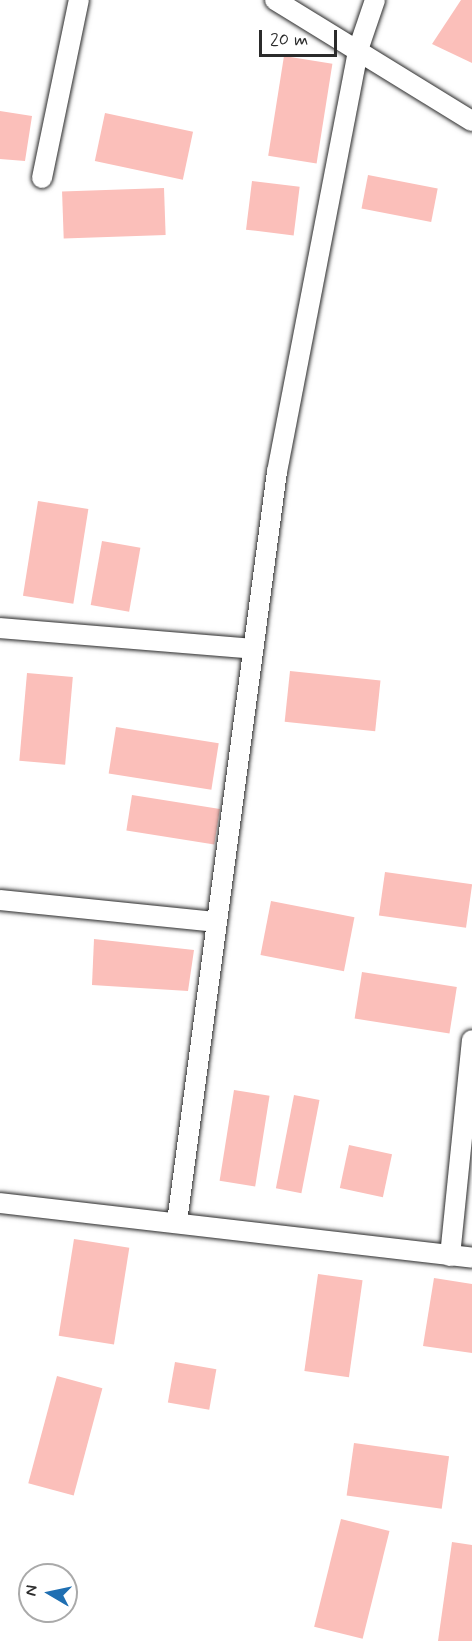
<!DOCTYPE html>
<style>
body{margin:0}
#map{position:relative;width:472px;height:1641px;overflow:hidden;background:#fff;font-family:Mynerve,sans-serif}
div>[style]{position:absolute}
.building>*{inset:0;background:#fbbfba;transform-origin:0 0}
.roads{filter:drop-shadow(0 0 2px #2b2b2b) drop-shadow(0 0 2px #2b2b2b)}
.street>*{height:20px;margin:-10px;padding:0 10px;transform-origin:10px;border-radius:10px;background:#fff}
span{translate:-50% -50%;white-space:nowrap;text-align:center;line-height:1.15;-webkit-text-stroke:5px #fff;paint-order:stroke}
.north{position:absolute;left:18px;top:1563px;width:60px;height:60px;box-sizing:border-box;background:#fff;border:2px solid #aaa;border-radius:50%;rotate:279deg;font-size:16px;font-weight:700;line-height:24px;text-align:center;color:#2b2b2b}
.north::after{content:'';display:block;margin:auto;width:21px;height:27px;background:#1f6fb2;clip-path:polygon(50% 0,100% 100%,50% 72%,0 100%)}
.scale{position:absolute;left:259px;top:30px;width:78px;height:27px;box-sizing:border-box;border:3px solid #2b2b2b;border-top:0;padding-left:8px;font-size:18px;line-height:21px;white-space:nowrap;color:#2b2b2b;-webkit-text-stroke:4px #fff;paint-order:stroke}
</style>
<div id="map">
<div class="building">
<i style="clip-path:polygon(461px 0,472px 0,472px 63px,432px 44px)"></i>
<i style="left:284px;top:56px;width:49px;height:101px;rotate:9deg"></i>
<i style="clip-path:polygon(0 111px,32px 116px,25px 161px,0 159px)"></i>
<i style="left:105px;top:113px;width:90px;height:49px;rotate:12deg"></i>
<i style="left:368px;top:175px;width:71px;height:34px;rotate:11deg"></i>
<i style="left:252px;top:181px;width:48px;height:49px;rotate:7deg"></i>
<i style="left:164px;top:188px;width:47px;height:102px;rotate:88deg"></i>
<i style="left:38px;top:501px;width:51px;height:96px;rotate:9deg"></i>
<i style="left:102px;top:541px;width:39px;height:65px;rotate:10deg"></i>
<i style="left:290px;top:671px;width:91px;height:51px;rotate:6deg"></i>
<i style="left:27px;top:673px;width:46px;height:88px;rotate:5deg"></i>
<i style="left:116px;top:727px;width:104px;height:47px;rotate:9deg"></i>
<i style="left:132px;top:795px;width:89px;height:36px;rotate:9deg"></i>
<i style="left:385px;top:872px;width:88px;height:44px;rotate:8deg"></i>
<i style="left:271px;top:901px;width:85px;height:55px;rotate:11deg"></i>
<i style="clip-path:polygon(94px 939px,194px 950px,188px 991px,92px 985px)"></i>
<i style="left:362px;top:972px;width:96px;height:47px;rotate:9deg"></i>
<i style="left:234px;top:1090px;width:36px;height:92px;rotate:9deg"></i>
<i style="left:294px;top:1095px;width:26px;height:95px;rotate:11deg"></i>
<i style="left:349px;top:1145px;width:44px;height:44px;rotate:12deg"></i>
<i style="left:74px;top:1239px;width:56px;height:98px;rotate:9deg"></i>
<i style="left:318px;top:1274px;width:45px;height:98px;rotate:8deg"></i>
<i style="clip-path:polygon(434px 1278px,472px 1284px,472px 1353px,423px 1346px)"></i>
<i style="left:175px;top:1362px;width:42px;height:41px;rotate:10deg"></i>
<i style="left:57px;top:1376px;width:47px;height:111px;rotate:15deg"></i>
<i style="left:354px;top:1443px;width:96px;height:53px;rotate:8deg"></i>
<i style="left:341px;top:1519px;width:50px;height:111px;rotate:14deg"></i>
<i style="clip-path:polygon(452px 1542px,472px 1545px,472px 1641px,438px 1641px)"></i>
</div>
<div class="roads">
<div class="street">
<i style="left:275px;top:0;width:231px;rotate:31.6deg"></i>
<i style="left:42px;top:178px;width:182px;rotate:-78.3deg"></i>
<i style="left:0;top:628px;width:254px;rotate:4.7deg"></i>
<i style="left:0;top:900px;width:216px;rotate:5.8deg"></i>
<i style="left:0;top:1203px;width:475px;rotate:6.6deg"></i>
<i style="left:177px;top:1222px;width:757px;rotate:-82.41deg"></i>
<i style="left:277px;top:472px;width:433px;rotate:-79.1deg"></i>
<i style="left:359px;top:47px;width:50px;rotate:-71.2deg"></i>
<i style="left:450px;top:1256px;width:217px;rotate:-84.2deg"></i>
</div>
</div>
<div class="north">N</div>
<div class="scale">20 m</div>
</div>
